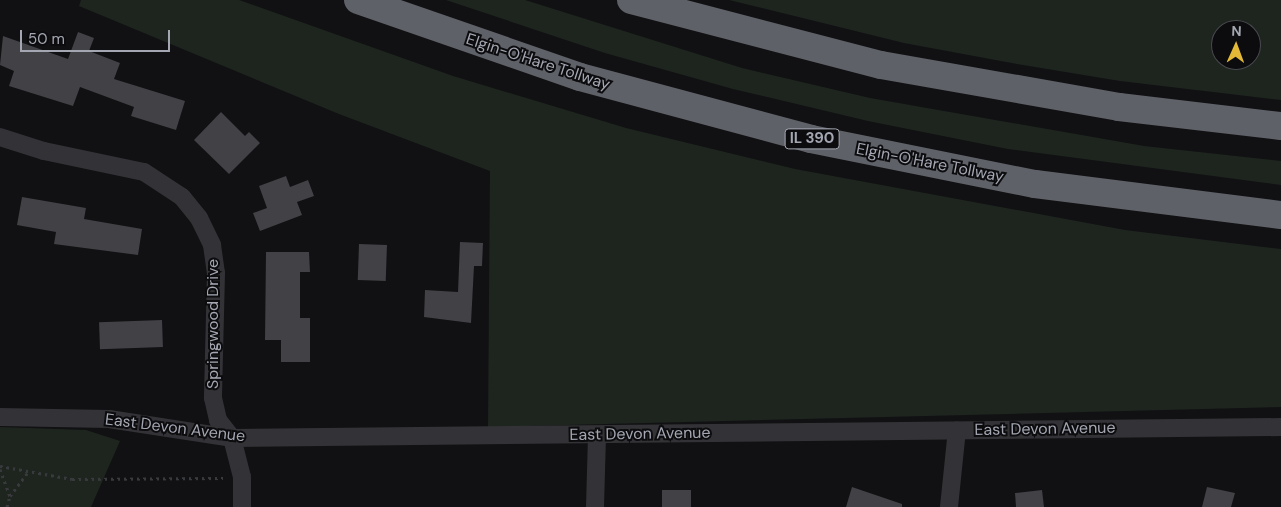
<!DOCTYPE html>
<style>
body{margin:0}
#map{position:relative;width:1281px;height:507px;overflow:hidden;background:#111113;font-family:"DM Sans",sans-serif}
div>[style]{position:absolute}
.green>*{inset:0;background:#1e251f}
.building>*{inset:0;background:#414146;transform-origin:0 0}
.path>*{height:3px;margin-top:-1.5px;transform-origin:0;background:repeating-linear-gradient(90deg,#393a3e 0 2.5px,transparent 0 6.5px)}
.street>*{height:18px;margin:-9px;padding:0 9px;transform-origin:9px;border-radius:9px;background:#333337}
.highway>*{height:28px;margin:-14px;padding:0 14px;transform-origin:14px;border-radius:14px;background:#5f6168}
span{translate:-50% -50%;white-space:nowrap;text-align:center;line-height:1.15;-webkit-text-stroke:4px #0c0c0e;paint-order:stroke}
.shield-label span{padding:1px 4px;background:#0c0c0e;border:1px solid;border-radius:4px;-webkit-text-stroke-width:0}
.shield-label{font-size:15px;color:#a4a7b2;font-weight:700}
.street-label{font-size:16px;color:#a4a7b2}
.north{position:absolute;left:1211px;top:20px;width:50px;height:50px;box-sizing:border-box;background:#0c0c0e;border:1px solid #494a50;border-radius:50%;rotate:2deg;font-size:14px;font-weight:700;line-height:20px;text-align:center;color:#a4a7b2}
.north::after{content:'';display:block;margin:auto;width:18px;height:22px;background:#e4b938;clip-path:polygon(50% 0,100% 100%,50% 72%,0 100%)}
.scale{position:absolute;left:20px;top:30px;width:150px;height:22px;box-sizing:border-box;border:2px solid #a4a7b2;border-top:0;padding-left:6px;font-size:15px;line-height:18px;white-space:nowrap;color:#a4a7b2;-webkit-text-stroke:4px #0c0c0e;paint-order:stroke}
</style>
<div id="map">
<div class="green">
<i style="clip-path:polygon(81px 0,239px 0,453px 76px,626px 128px,795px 169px,1125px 230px,1281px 249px,1281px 407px,488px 427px,490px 171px,339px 114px,79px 6px)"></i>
<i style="clip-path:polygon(446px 0,525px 0,742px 68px,870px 98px,1144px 146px,1281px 161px,1281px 185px,1008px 149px,868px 121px,733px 89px,605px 53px)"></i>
<i style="clip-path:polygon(evenodd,729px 0,1281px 0,1281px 100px,1120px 81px,1017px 64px,904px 43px,729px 0,1221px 30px,1251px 30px,1251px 60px,1221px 60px,1221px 30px)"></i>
<i style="clip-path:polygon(0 427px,86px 430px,120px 441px,91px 507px,0 507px)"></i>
</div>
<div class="building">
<i style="clip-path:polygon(78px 32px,94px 38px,89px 51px,120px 63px,114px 79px,185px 101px,176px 130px,131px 116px,134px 107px,80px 87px,73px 106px,9px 86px,14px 71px,0 65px,3px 36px,68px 59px)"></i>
<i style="clip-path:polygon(221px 112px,245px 136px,249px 132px,260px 143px,229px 174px,194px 140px)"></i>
<i style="clip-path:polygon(286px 176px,290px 187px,308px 180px,314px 196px,297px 202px,302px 215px,260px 231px,253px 213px,267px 208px,259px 186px)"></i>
<i style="clip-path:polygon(22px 197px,86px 208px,84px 219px,142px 229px,138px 255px,54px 244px,56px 232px,17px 225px)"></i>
<i style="clip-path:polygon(460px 242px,483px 243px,482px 266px,474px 266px,471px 323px,424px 317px,425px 290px,458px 292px)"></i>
<i style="left:359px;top:244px;width:28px;height:36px;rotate:2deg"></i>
<i style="clip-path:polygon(266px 252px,309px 252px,310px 272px,300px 272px,300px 318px,310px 318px,310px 362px,281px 362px,281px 340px,265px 340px)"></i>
<i style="left:162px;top:320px;width:27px;height:63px;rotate:88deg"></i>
<i style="clip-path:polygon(852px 487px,902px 504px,902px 507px,846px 507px)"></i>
<i style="clip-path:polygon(1207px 487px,1235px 493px,1231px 507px,1202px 507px)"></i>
<i style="left:662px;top:490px;width:29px;height:17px"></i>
<i style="clip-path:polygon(1042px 490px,1044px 507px,1016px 507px,1015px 493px)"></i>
</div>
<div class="path">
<i style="left:0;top:466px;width:73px;rotate:10.2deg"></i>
<i style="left:72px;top:479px;width:151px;rotate:-0.4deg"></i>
<i style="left:0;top:469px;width:29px;rotate:70deg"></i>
<i style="left:7px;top:507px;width:11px;rotate:-75deg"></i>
<i style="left:10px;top:496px;width:30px;rotate:-53deg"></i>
</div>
<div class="street">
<i style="left:0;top:137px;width:46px;rotate:17.7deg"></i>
<i style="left:44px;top:151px;width:102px;rotate:11.9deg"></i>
<i style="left:144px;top:172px;width:45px;rotate:33.3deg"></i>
<i style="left:182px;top:197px;width:27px;rotate:51deg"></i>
<i style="left:199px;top:218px;width:30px;rotate:64deg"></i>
<i style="left:212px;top:245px;width:28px;rotate:82deg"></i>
<i style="left:216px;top:273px;width:125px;rotate:91.4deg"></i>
<i style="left:213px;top:398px;width:23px;rotate:77deg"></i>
<i style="left:218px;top:420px;width:23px;rotate:52deg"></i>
<i style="left:232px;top:438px;width:40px;rotate:75.6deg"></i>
<i style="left:242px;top:477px;width:30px;rotate:90deg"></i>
<i style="left:0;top:417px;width:109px;rotate:1.1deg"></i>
<i style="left:109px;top:419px;width:124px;rotate:8.8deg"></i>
<i style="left:232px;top:438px;width:1049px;rotate:-0.6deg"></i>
<i style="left:595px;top:507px;width:72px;rotate:-88.4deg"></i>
<i style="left:949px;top:507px;width:77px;rotate:-84.1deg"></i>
</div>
<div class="highway">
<i style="left:358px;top:0;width:235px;rotate:19.1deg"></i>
<i style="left:580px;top:77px;width:239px;rotate:15deg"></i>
<i style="left:811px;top:139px;width:228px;rotate:11.4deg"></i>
<i style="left:1035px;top:184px;width:248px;rotate:7.2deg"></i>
<i style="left:631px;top:0;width:258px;rotate:14.6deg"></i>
<i style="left:881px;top:65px;width:242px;rotate:10deg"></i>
<i style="left:1119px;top:107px;width:163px;rotate:6.7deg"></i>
</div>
<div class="shield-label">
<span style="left:812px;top:139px">IL 390</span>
</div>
<div class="street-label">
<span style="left:538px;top:62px;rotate:18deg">Elgin-O'Hare Tollway</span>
<span style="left:930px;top:163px;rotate:11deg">Elgin-O'Hare Tollway</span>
<span style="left:213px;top:324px;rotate:-90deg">Springwood Drive</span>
<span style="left:175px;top:428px;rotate:7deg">East Devon Avenue</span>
<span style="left:1045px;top:429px;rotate:-1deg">East Devon Avenue</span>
<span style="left:640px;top:434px;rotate:-1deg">East Devon Avenue</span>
</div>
<div class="north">N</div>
<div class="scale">50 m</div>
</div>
